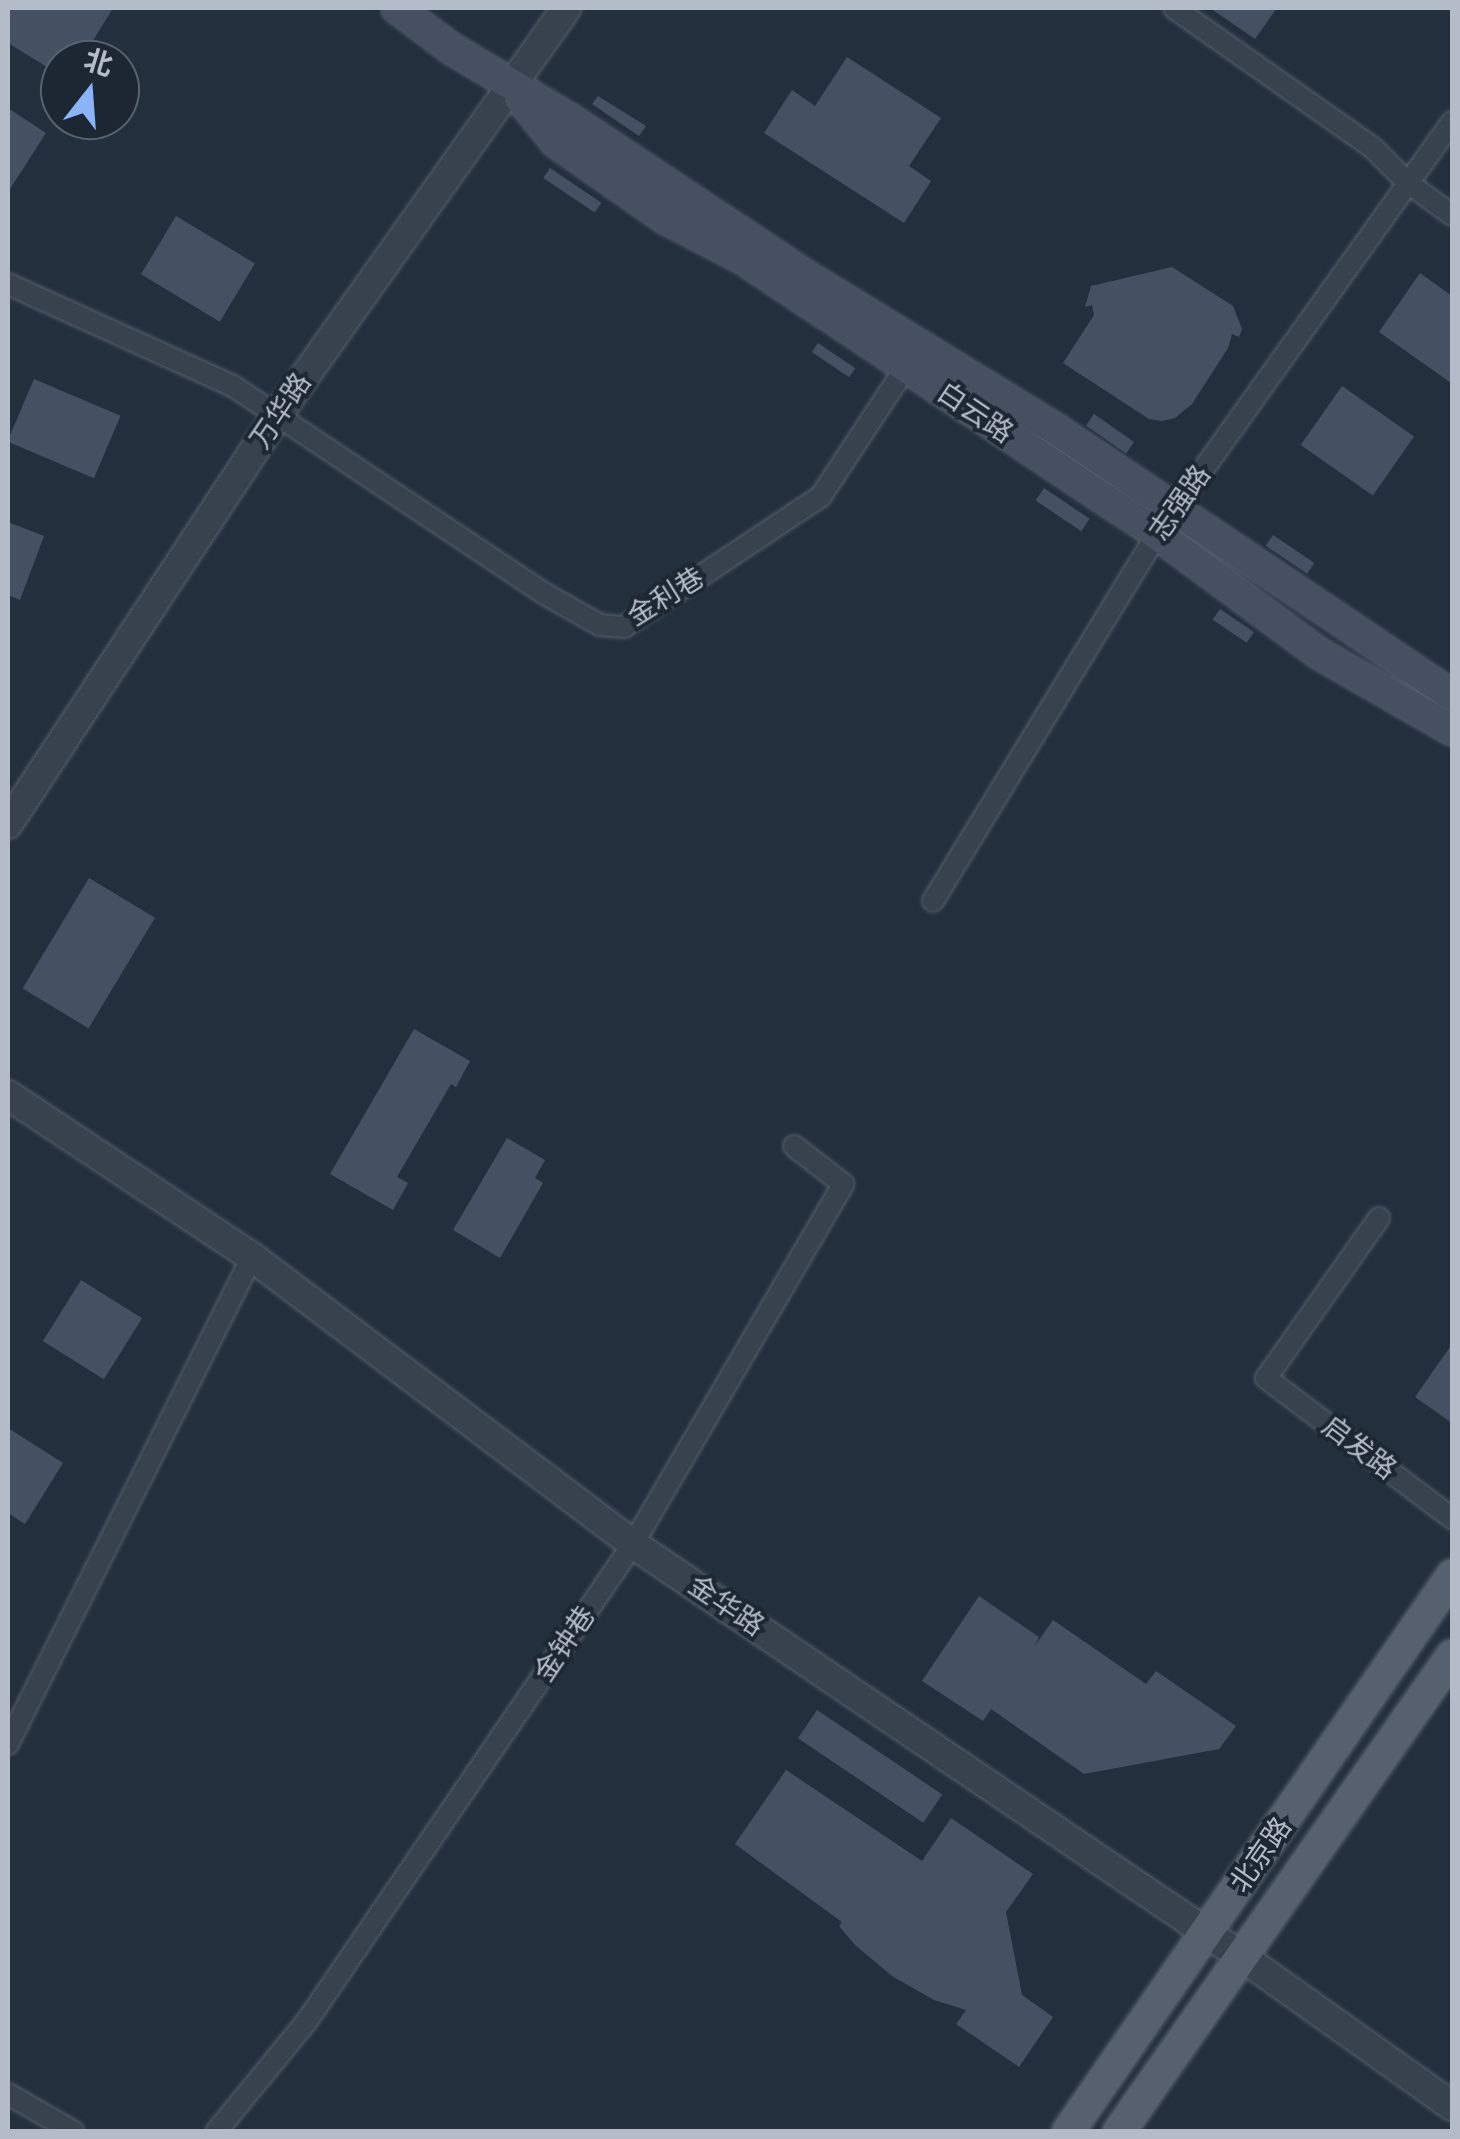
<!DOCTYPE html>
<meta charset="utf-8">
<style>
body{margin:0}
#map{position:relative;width:1460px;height:2139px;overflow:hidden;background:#242f3e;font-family:"DM Sans","Noto Sans SC",sans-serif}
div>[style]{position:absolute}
.building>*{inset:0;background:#455162;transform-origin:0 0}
.roads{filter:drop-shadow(0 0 2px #565f6c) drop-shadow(0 0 2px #565f6c)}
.minor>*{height:20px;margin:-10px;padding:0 10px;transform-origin:10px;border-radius:10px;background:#38414e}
.tertiary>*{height:28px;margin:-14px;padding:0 14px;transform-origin:14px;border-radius:14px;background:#38414e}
.secondary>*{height:30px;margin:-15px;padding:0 15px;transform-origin:15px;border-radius:15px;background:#465061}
.primary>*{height:32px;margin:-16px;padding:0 16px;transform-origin:16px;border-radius:16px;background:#56606e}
span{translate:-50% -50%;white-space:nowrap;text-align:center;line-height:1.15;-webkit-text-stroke:8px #1d2633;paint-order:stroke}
.street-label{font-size:28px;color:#b4bcc9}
.frame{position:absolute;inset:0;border:10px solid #b4bcc9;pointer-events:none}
.north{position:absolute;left:40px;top:40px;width:100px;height:100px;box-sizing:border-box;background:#1d2633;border:2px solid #59626f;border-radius:50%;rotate:17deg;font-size:28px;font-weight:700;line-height:40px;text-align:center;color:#b4bcc9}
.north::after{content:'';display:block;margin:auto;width:35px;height:45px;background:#8ab4f8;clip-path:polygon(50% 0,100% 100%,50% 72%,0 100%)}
</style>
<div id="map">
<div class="building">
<i style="clip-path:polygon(8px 8px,113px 8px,81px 60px,60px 60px,60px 75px,8px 43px)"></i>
<i style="clip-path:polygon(1210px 8px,1277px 8px,1255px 39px)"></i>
<i style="clip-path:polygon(847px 57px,941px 118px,909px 166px,931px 181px,904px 223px,764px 133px,792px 90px,815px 106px)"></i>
<i style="clip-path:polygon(598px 96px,646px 126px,639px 136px,592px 104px)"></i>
<i style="clip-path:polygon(8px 108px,46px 133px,8px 192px)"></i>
<i style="left:550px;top:168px;width:62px;height:12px;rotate:34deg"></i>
<i style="left:176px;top:216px;width:92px;height:68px;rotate:31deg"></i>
<i style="clip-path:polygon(1172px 267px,1233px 306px,1242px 329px,1239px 337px,1232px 334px,1228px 348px,1192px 404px,1175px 418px,1162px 421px,1149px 419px,1063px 363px,1094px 315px,1092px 305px,1085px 307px,1091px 286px)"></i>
<i style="clip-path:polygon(1420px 273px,1452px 296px,1451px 383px,1379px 332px)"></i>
<i style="left:818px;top:343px;width:45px;height:11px;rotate:34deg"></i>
<i style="left:34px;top:379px;width:94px;height:68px;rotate:23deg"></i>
<i style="left:1342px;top:386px;width:88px;height:72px;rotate:35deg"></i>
<i style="left:1094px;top:414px;width:49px;height:14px;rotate:35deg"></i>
<i style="left:1044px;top:488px;width:55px;height:15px;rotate:34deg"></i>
<i style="clip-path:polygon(8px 522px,44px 536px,20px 600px,8px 595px)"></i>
<i style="left:1273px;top:535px;width:50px;height:13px;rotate:34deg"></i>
<i style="left:1220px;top:609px;width:41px;height:13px;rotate:34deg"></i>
<i style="left:89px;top:878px;width:77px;height:129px;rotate:31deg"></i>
<i style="clip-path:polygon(414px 1029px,470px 1061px,456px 1087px,451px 1084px,397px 1177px,408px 1183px,393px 1210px,330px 1174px)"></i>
<i style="clip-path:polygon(507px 1138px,545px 1160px,535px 1178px,543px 1183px,500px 1258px,453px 1230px)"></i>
<i style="left:81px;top:1280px;width:72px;height:72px;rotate:32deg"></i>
<i style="clip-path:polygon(1452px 1344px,1452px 1423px,1415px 1397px)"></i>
<i style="clip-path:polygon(8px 1428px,63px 1463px,25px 1524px,8px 1513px)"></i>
<i style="clip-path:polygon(979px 1596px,1039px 1637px,1034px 1647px,1053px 1620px,1146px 1684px,1156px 1671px,1236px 1726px,1219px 1749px,1084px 1774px,991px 1709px,983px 1721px,922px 1681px)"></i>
<i style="left:817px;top:1710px;width:151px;height:34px;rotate:34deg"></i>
<i style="clip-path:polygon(786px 1770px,922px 1861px,951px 1818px,1033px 1874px,1006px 1912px,1022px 1995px,1053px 2017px,1019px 2067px,956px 2024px,966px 2010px,934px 2000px,892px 1976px,855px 1945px,839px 1926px,842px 1922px,735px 1844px)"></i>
</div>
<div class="roads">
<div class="minor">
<i style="left:1174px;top:8px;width:243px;rotate:35.1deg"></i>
<i style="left:1373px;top:148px;width:49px;rotate:45deg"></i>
<i style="left:1408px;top:183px;width:54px;rotate:36deg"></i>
<i style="left:8px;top:284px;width:247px;rotate:24.4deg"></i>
<i style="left:233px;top:386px;width:375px;rotate:33.7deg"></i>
<i style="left:545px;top:594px;width:63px;rotate:29.4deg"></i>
<i style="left:600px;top:625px;width:24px;rotate:5deg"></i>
<i style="left:624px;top:627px;width:237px;rotate:-33.6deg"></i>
<i style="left:821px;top:496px;width:154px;rotate:-56.6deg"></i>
<i style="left:933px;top:901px;width:430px;rotate:-58.6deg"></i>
<i style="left:1157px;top:534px;width:507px;rotate:-54.4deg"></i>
<i style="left:1379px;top:1218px;width:196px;rotate:125.2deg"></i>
<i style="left:1266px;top:1378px;width:233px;rotate:37deg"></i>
<i style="left:8px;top:1744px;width:545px;rotate:-63.39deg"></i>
<i style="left:8px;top:2094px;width:76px;rotate:29.9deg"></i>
<i style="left:216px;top:2132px;width:144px;rotate:-50.7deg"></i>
<i style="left:307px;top:2021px;width:578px;rotate:-55.65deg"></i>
<i style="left:633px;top:1544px;width:417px;rotate:-59.7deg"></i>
<i style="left:843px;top:1184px;width:62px;rotate:-142.2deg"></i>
</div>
<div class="tertiary">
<i style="left:8px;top:824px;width:491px;rotate:-56.6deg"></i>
<i style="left:278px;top:414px;width:498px;rotate:-54.6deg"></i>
<i style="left:8px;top:1095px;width:293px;rotate:33.6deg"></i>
<i style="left:252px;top:1257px;width:477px;rotate:37deg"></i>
<i style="left:633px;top:1544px;width:734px;rotate:34.12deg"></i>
<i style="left:1241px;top:1956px;width:259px;rotate:35.4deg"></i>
</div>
<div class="secondary">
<i style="left:397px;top:8px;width:69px;rotate:36.7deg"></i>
<i style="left:452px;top:49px;width:139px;rotate:30.8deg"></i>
<i style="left:571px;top:120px;width:276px;rotate:33.6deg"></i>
<i style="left:801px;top:273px;width:304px;rotate:31.5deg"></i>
<i style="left:1060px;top:432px;width:472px;rotate:33.9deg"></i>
<i style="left:520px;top:98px;width:57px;rotate:50.7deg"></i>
<i style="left:556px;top:142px;width:133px;rotate:34.9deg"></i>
<i style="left:665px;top:218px;width:87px;rotate:27.5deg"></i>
<i style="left:742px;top:258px;width:498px;rotate:33.6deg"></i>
<i style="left:1157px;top:534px;width:202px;rotate:36.4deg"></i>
<i style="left:1320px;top:654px;width:152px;rotate:29.9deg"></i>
</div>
<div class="primary">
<i style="left:1068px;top:2132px;width:676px;rotate:-55.37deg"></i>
<i style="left:1119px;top:2132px;width:581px;rotate:-55.02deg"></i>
</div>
</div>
<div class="street-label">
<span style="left:281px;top:411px;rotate:-56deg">万华路</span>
<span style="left:975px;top:413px;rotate:34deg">白云路</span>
<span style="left:1180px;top:503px;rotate:-55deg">志强路</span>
<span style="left:666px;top:597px;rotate:-32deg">金利巷</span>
<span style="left:1359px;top:1448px;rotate:37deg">启发路</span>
<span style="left:726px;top:1606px;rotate:34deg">金华路</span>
<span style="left:565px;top:1644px;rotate:-56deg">金钟巷</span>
<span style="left:1261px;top:1855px;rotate:-55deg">北京路</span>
</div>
<div class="frame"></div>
<div class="north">北</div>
</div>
